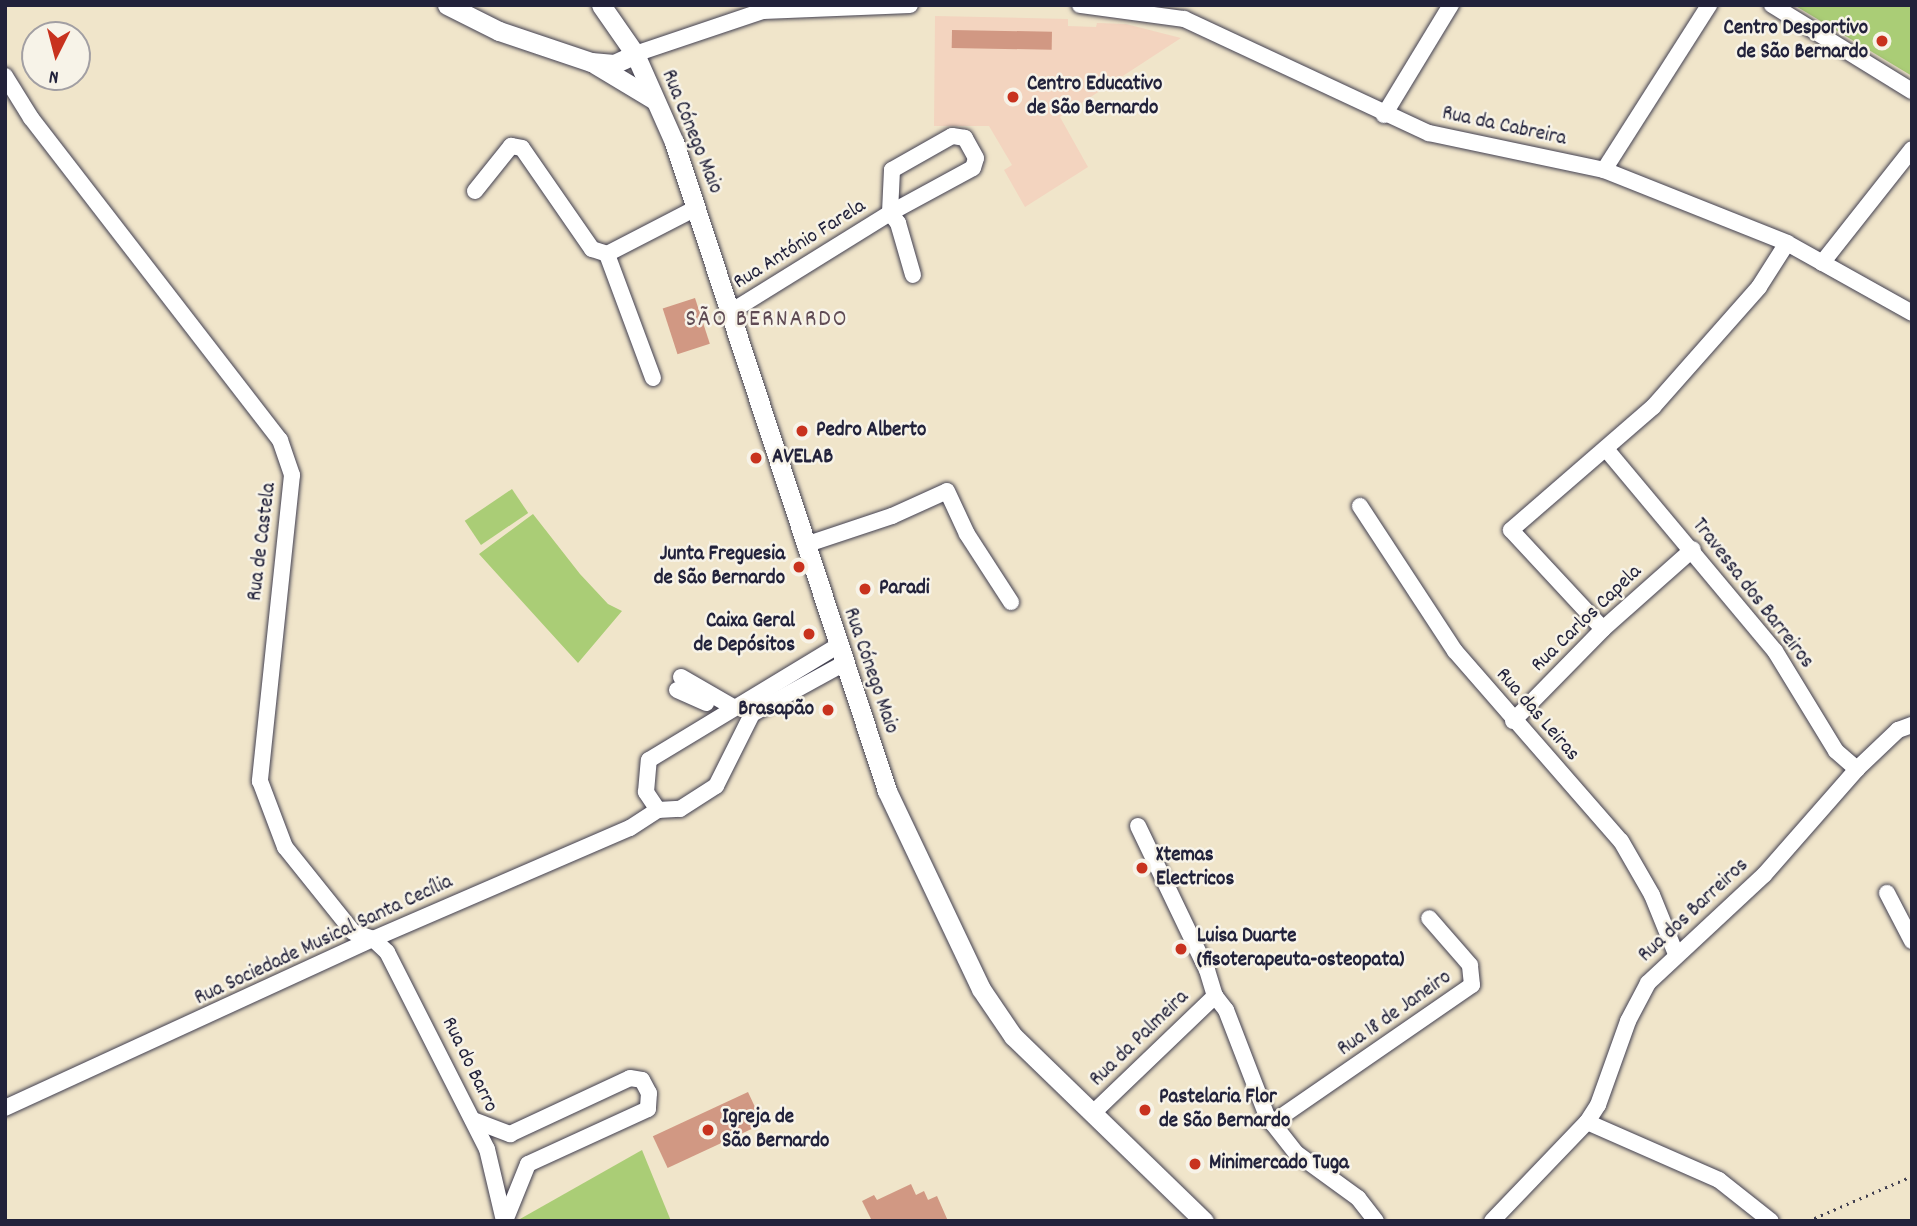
<!DOCTYPE html>
<meta charset="utf-8">
<style>
body{margin:0}
#map{position:relative;width:1917px;height:1226px;overflow:hidden;background:#f0e5ca;font-family:Dekko,sans-serif}
div>[style]{position:absolute}
.built>*{inset:0;background:#f3d4bf}
.green>*{inset:0;background:#aacd76;transform-origin:0 0}
.building>*{inset:0;background:#d19883;transform-origin:0 0}
.path>*{height:2.5px;margin-top:-1.25px;transform-origin:0;background:repeating-linear-gradient(90deg,#413f50 0 2px,transparent 0 7px)}
.roads{filter:drop-shadow(0 0 2px #413f50) drop-shadow(0 0 2px #413f50)}
.minor>*{height:16px;margin:-8px;padding:0 8px;transform-origin:8px;border-radius:8px;background:#fff}
.major>*{height:19px;margin:-9.5px;padding:0 9.5px;transform-origin:9.5px;border-radius:9.5px;background:#fff}
.dots>*{width:19px;height:19px;translate:-50% -50%;box-sizing:border-box;border:4px solid #f7f3e8;border-radius:50%}
span{translate:-50% -50%;white-space:nowrap;text-align:center;line-height:1.15;-webkit-text-stroke:5px #f7f3e8;paint-order:stroke}
.poi-label{font-size:21px;color:#22223b;font-weight:700}
.right{translate:-100% -50%;text-align:right}
.left{translate:0 -50%;text-align:left}
.street-label{font-size:21px;color:#22223b}
.quarter-label{font-size:24px;color:#5f4b54;letter-spacing:2px}
.frame{position:absolute;inset:0;border:7px solid #22223b;pointer-events:none}
.north{position:absolute;left:21px;top:21px;width:70px;height:70px;box-sizing:border-box;background:#f7f3e8;border:2px solid #a29fa3;border-radius:50%;rotate:186deg;font-size:19px;font-weight:700;line-height:28px;text-align:center;color:#22223b}
.north::after{content:'';display:block;margin:auto;width:24px;height:32px;background:#c8321e;clip-path:polygon(50% 0,100% 100%,50% 72%,0 100%)}
</style>
<div id="map">
<div class="built">
<i style="clip-path:polygon(935px 16px,1068px 19px,1068px 26px,1096px 27px,1097px 23px,1126px 24px,1181px 38px,1060px 117px,1088px 167px,1025px 207px,1004px 170px,1012px 165px,989px 126px,934px 126px)"></i>
</div>
<div class="green">
<i style="clip-path:polygon(1794px 5px,1912px 5px,1912px 76px)"></i>
<i style="left:512px;top:489px;width:29px;height:57px;rotate:56deg"></i>
<i style="clip-path:polygon(533px 514px,580px 574px,608px 604px,622px 611px,578px 663px,479px 554px)"></i>
<i style="clip-path:polygon(642px 1150px,671px 1221px,521px 1221px,520px 1219px)"></i>
</div>
<div class="building">
<i style="left:952px;top:30px;width:100px;height:18px;rotate:1deg"></i>
<i style="left:695px;top:298px;width:48px;height:34px;rotate:72deg"></i>
<i style="left:748px;top:1092px;width:35px;height:105px;rotate:65deg"></i>
<i style="clip-path:polygon(911px 1184px,916px 1195px,924px 1191px,928px 1200px,937px 1196px,948px 1221px,872px 1221px,862px 1201px,874px 1195px,877px 1200px)"></i>
</div>
<div class="path">
<i style="left:1808px;top:1221px;width:113px;rotate:-23.4deg"></i>
</div>
<div class="roads">
<div class="minor">
<i style="left:1080px;top:5px;width:105px;rotate:7.7deg"></i>
<i style="left:1184px;top:19px;width:270px;rotate:25deg"></i>
<i style="left:1429px;top:133px;width:179px;rotate:11.9deg"></i>
<i style="left:1604px;top:170px;width:197px;rotate:21.7deg"></i>
<i style="left:1787px;top:243px;width:143px;rotate:29.2deg"></i>
<i style="left:1772px;top:5px;width:164px;rotate:31.6deg"></i>
<i style="left:635px;top:54px;width:135px;rotate:-18.6deg"></i>
<i style="left:763px;top:11px;width:147px;rotate:-2.3deg"></i>
<i style="left:5px;top:76px;width:49px;rotate:58.2deg"></i>
<i style="left:31px;top:118px;width:407px;rotate:52.3deg"></i>
<i style="left:280px;top:440px;width:37px;rotate:71deg"></i>
<i style="left:292px;top:475px;width:308px;rotate:96deg"></i>
<i style="left:260px;top:781px;width:71px;rotate:69.3deg"></i>
<i style="left:285px;top:847px;width:109px;rotate:51.3deg"></i>
<i style="left:353px;top:932px;width:21px;rotate:19deg"></i>
<i style="left:373px;top:939px;width:19px;rotate:43deg"></i>
<i style="left:387px;top:952px;width:221px;rotate:63.1deg"></i>
<i style="left:487px;top:1149px;width:74px;rotate:76.7deg"></i>
<i style="left:1384px;top:115px;width:129px;rotate:-58.7deg"></i>
<i style="left:1604px;top:170px;width:196px;rotate:-57.5deg"></i>
<i style="left:475px;top:191px;width:58px;rotate:-51.3deg"></i>
<i style="left:511px;top:146px;width:11px;rotate:10deg"></i>
<i style="left:522px;top:148px;width:123px;rotate:55.3deg"></i>
<i style="left:592px;top:249px;width:16px;rotate:18deg"></i>
<i style="left:1822px;top:263px;width:145px;rotate:-51.7deg"></i>
<i style="left:732px;top:311px;width:186px;rotate:-31.8deg"></i>
<i style="left:890px;top:213px;width:94px;rotate:-28.5deg"></i>
<i style="left:973px;top:168px;width:10px;rotate:-73deg"></i>
<i style="left:976px;top:158px;width:23px;rotate:-119deg"></i>
<i style="left:965px;top:138px;width:13px;rotate:-171deg"></i>
<i style="left:952px;top:136px;width:69px;rotate:150.5deg"></i>
<i style="left:892px;top:170px;width:43px;rotate:92.7deg"></i>
<i style="left:890px;top:213px;width:13px;rotate:51deg"></i>
<i style="left:898px;top:223px;width:54px;rotate:73.9deg"></i>
<i style="left:653px;top:378px;width:132px;rotate:-110.4deg"></i>
<i style="left:607px;top:254px;width:100px;rotate:-27.3deg"></i>
<i style="left:1606px;top:449px;width:263px;rotate:50.1deg"></i>
<i style="left:1775px;top:651px;width:117px;rotate:58.6deg"></i>
<i style="left:1836px;top:751px;width:28px;rotate:41deg"></i>
<i style="left:1360px;top:506px;width:173px;rotate:56.8deg"></i>
<i style="left:1455px;top:651px;width:252px;rotate:48.9deg"></i>
<i style="left:1621px;top:841px;width:62px;rotate:60.1deg"></i>
<i style="left:1652px;top:895px;width:64px;rotate:67.9deg"></i>
<i style="left:805px;top:545px;width:92px;rotate:-18.4deg"></i>
<i style="left:892px;top:516px;width:60px;rotate:-24.4deg"></i>
<i style="left:947px;top:491px;width:47px;rotate:65.1deg"></i>
<i style="left:967px;top:534px;width:81px;rotate:57.1deg"></i>
<i style="left:1603px;top:629px;width:135px;rotate:-132.9deg"></i>
<i style="left:1511px;top:530px;width:188px;rotate:-40.9deg"></i>
<i style="left:1653px;top:407px;width:160px;rotate:-48.5deg"></i>
<i style="left:1759px;top:287px;width:52px;rotate:-57.5deg"></i>
<i style="left:681px;top:677px;width:60px;rotate:30deg"></i>
<i style="left:677px;top:690px;width:32px;rotate:24deg"></i>
<i style="left:1513px;top:721px;width:129px;rotate:-45.6deg"></i>
<i style="left:1603px;top:629px;width:120px;rotate:-41.6deg"></i>
<i style="left:658px;top:810px;width:22px;rotate:-124deg"></i>
<i style="left:646px;top:792px;width:32px;rotate:-85deg"></i>
<i style="left:649px;top:760px;width:220px;rotate:-31.2deg"></i>
<i style="left:1138px;top:826px;width:160px;rotate:64.4deg"></i>
<i style="left:1207px;top:970px;width:27px;rotate:73deg"></i>
<i style="left:1215px;top:996px;width:18px;rotate:52deg"></i>
<i style="left:1226px;top:1010px;width:114px;rotate:68.9deg"></i>
<i style="left:1267px;top:1116px;width:47px;rotate:51.9deg"></i>
<i style="left:1296px;top:1153px;width:77px;rotate:36deg"></i>
<i style="left:1358px;top:1198px;width:29px;rotate:52deg"></i>
<i style="left:1887px;top:893px;width:54px;rotate:62.5deg"></i>
<i style="left:5px;top:1108px;width:405px;rotate:-24.7deg"></i>
<i style="left:373px;top:939px;width:280px;rotate:-23.4deg"></i>
<i style="left:630px;top:828px;width:33px;rotate:-33deg"></i>
<i style="left:658px;top:810px;width:22px;rotate:-3deg"></i>
<i style="left:680px;top:809px;width:43px;rotate:-32.6deg"></i>
<i style="left:716px;top:786px;width:80px;rotate:-63.4deg"></i>
<i style="left:752px;top:714px;width:104px;rotate:-28.8deg"></i>
<i style="left:1094px;top:1112px;width:168px;rotate:-43.8deg"></i>
<i style="left:473px;top:1120px;width:40px;rotate:21deg"></i>
<i style="left:510px;top:1134px;width:132px;rotate:-25deg"></i>
<i style="left:630px;top:1078px;width:12px;rotate:9deg"></i>
<i style="left:642px;top:1080px;width:15px;rotate:62deg"></i>
<i style="left:649px;top:1093px;width:16px;rotate:94deg"></i>
<i style="left:648px;top:1109px;width:132px;rotate:155.4deg"></i>
<i style="left:528px;top:1164px;width:61px;rotate:112deg"></i>
<i style="left:1587px;top:1122px;width:144px;rotate:23.7deg"></i>
<i style="left:1719px;top:1180px;width:66px;rotate:38.3deg"></i>
<i style="left:1272px;top:1123px;width:243px;rotate:-34.6deg"></i>
<i style="left:1472px;top:985px;width:20px;rotate:-96deg"></i>
<i style="left:1470px;top:965px;width:62px;rotate:-131.1deg"></i>
<i style="left:1492px;top:1221px;width:137px;rotate:-46.2deg"></i>
<i style="left:1587px;top:1122px;width:20px;rotate:-57deg"></i>
<i style="left:1598px;top:1105px;width:89px;rotate:-70.3deg"></i>
<i style="left:1628px;top:1021px;width:43px;rotate:-62.2deg"></i>
<i style="left:1648px;top:983px;width:158px;rotate:-43deg"></i>
<i style="left:1764px;top:875px;width:141px;rotate:-48.7deg"></i>
<i style="left:1857px;top:769px;width:57px;rotate:-43.6deg"></i>
<i style="left:1898px;top:730px;width:15px;rotate:-20deg"></i>
</div>
<div class="major">
<i style="left:447px;top:5px;width:58px;rotate:26.6deg"></i>
<i style="left:499px;top:31px;width:97px;rotate:18.6deg"></i>
<i style="left:591px;top:62px;width:23px;rotate:5deg"></i>
<i style="left:614px;top:64px;width:23px;rotate:-25deg"></i>
<i style="left:601px;top:5px;width:60px;rotate:55.2deg"></i>
<i style="left:635px;top:54px;width:96px;rotate:66.1deg"></i>
<i style="left:674px;top:142px;width:683px;rotate:71.83deg"></i>
<i style="left:887px;top:791px;width:219px;rotate:64.6deg"></i>
<i style="left:981px;top:989px;width:57px;rotate:55.8deg"></i>
<i style="left:1013px;top:1036px;width:266px;rotate:44.1deg"></i>
<i style="left:595px;top:64px;width:68px;rotate:31.1deg"></i>
</div>
</div>
<div class="dots">
<i style="left:1882px;top:41px;background:#c8321e"></i>
<i style="left:1013px;top:97px;background:#c8321e"></i>
<i style="left:802px;top:431px;background:#c8321e"></i>
<i style="left:756px;top:458px;background:#c8321e"></i>
<i style="left:799px;top:567px;background:#c8321e"></i>
<i style="left:865px;top:589px;background:#c8321e"></i>
<i style="left:809px;top:634px;background:#c8321e"></i>
<i style="left:828px;top:710px;background:#c8321e"></i>
<i style="left:1142px;top:868px;background:#c8321e"></i>
<i style="left:1181px;top:949px;background:#c8321e"></i>
<i style="left:1145px;top:1110px;background:#c8321e"></i>
<i style="left:708px;top:1130px;background:#c8321e"></i>
<i style="left:1195px;top:1164px;background:#c8321e"></i>
</div>
<div class="poi-label">
<span class="right" style="left:1868px;top:41px">Centro Desportivo<br>de São Bernardo</span>
<span class="left" style="left:1027px;top:97px">Centro Educativo<br>de São Bernardo</span>
<span class="left" style="left:816px;top:431px">Pedro Alberto</span>
<span class="left" style="left:772px;top:458px">AVELAB</span>
<span class="right" style="left:785px;top:567px">Junta Freguesia<br>de São Bernardo</span>
<span class="left" style="left:879px;top:589px">Paradi</span>
<span class="right" style="left:795px;top:634px">Caixa Geral<br>de Depósitos</span>
<span class="right" style="left:814px;top:710px">Brasapão</span>
<span class="left" style="left:1156px;top:868px">Xtemas<br>Electricos</span>
<span class="left" style="left:1197px;top:949px">Luisa Duarte<br>(fisoterapeuta-osteopata)</span>
<span class="left" style="left:1159px;top:1110px">Pastelaria Flor<br>de São Bernardo</span>
<span class="left" style="left:722px;top:1130px">Igreja de<br>São Bernardo</span>
<span class="left" style="left:1209px;top:1164px">Minimercado Tuga</span>
</div>
<div class="street-label">
<span style="left:1504px;top:127px;rotate:12deg">Rua da Cabreira</span>
<span style="left:691px;top:132px;rotate:68deg">Rua Cónego Maio</span>
<span style="left:800px;top:245px;rotate:-32deg">Rua António Farela</span>
<span style="left:263px;top:542px;rotate:-83deg">Rua de Castela</span>
<span style="left:1752px;top:594px;rotate:52deg">Travessa dos Barreiros</span>
<span style="left:1587px;top:619px;rotate:-44deg">Rua Carlos Capela</span>
<span style="left:870px;top:671px;rotate:71deg">Rua Cónego Maio</span>
<span style="left:1537px;top:715px;rotate:49deg">Rua das Leiras</span>
<span style="left:1694px;top:911px;rotate:-43deg">Rua dos Barreiros</span>
<span style="left:324px;top:941px;rotate:-25deg">Rua Sociedade Musical Santa Cecília</span>
<span style="left:1395px;top:1014px;rotate:-35deg">Rua 18 de Janeiro</span>
<span style="left:1140px;top:1039px;rotate:-44deg">Rua da Palmeira</span>
<span style="left:469px;top:1065px;rotate:64deg">Rua do Barro</span>
</div>
<div class="quarter-label">
<span style="left:767px;top:321px">SÃO BERNARDO</span>
</div>
<div class="frame"></div>
<div class="north">N</div>
</div>
